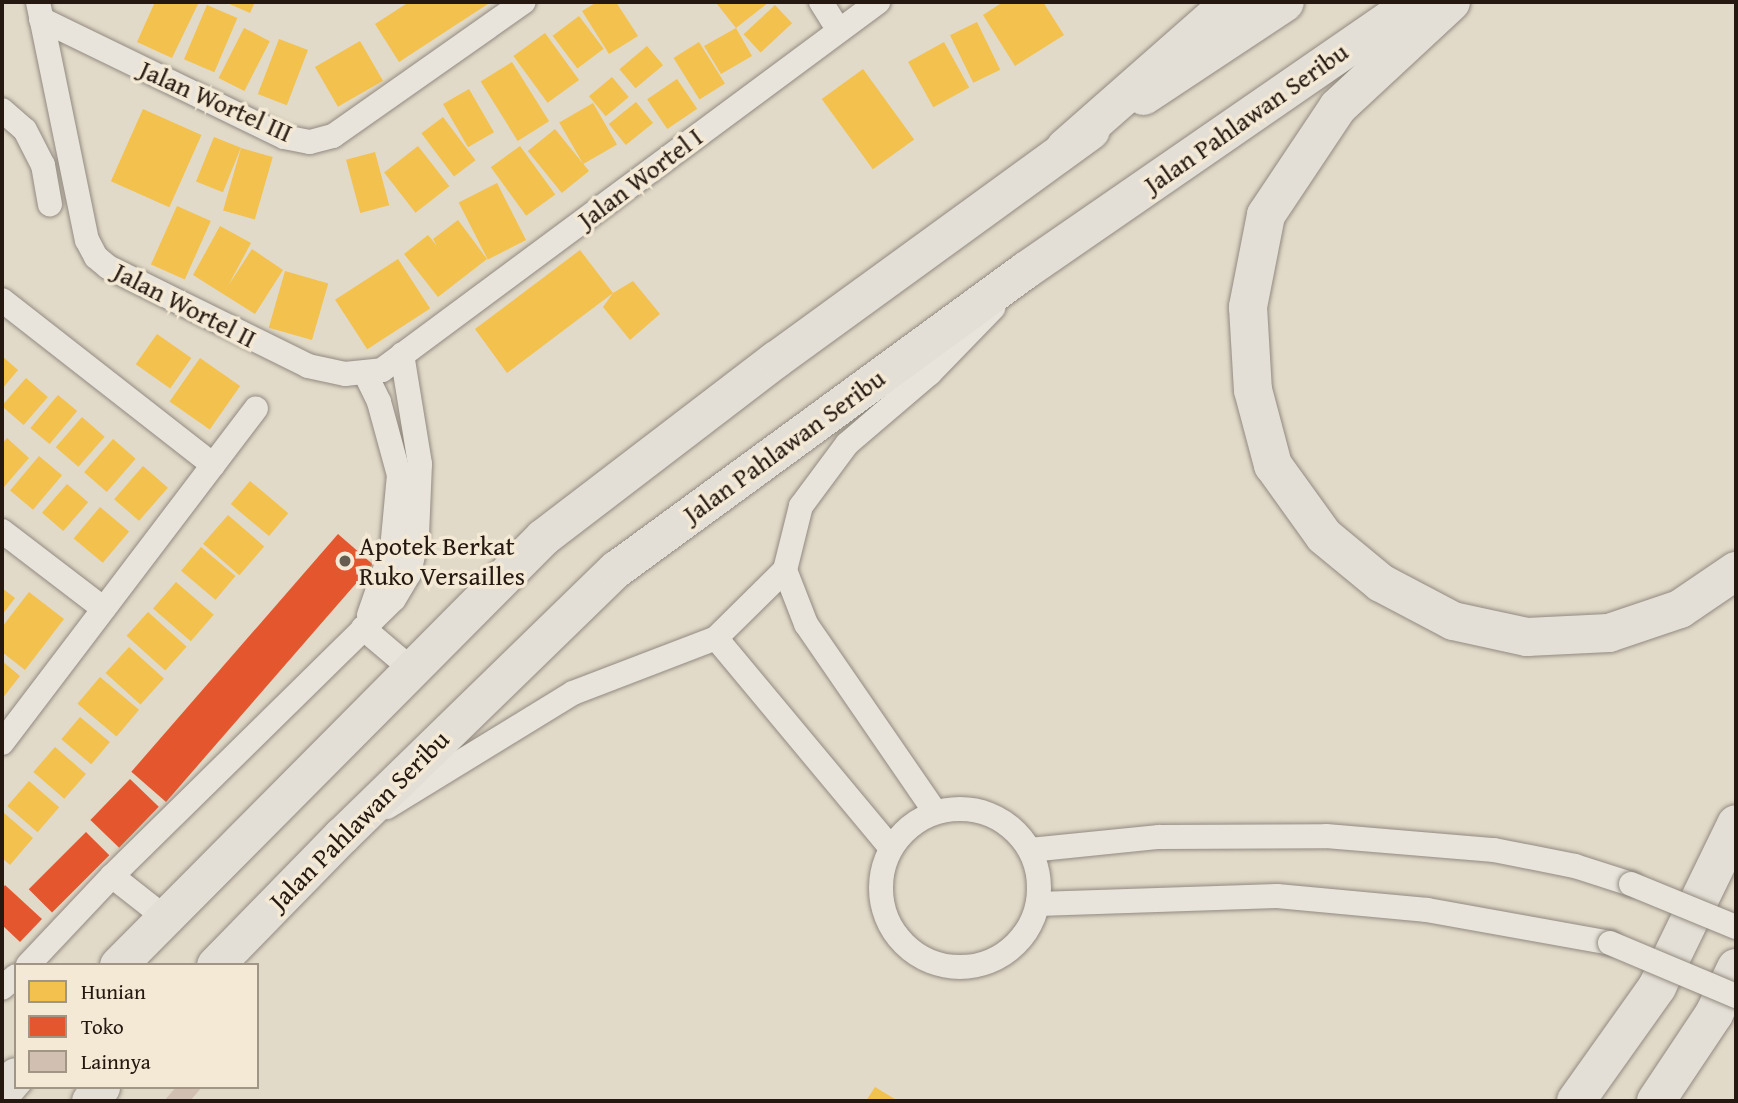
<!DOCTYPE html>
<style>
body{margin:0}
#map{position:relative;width:1738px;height:1103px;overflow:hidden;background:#e2dac8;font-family:"Gentium Book Plus",serif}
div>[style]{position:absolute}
.homes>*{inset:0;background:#f2c14e;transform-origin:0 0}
.shops>*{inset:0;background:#e4572e;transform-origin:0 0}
.building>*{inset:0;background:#d1bfb2}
.roads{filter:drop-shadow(0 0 2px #918a80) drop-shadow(0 0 2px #918a80)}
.minor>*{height:24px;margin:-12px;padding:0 12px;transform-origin:12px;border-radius:12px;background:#e8e4dc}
.minor>.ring{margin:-12px;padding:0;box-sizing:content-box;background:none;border:24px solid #e8e4dc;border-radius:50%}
.primary>*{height:37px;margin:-18.5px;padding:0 18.5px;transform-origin:18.5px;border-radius:18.5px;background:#e4dfd6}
.motorway>*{height:38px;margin:-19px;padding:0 19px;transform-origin:19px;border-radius:19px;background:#e4dfd6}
.bridges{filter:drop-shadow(0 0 2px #918a80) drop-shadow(0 0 2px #918a80)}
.minor-bridge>*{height:24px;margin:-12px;padding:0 12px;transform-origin:12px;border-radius:12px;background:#e8e4dc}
.dots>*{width:19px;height:19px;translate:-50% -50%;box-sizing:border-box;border:4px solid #f3e9d5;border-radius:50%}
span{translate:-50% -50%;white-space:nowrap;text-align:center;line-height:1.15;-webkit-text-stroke:7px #f3e9d5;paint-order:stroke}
.street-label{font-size:26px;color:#251810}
.poi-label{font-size:26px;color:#251810}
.left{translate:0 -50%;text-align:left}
.frame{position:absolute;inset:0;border:4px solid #251810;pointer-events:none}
.legend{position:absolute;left:14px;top:963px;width:245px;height:126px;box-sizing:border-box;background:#f3e9d5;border:2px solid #a19586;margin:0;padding:9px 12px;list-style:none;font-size:21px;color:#251810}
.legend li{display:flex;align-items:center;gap:14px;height:35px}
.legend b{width:35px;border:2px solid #a19586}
</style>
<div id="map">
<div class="homes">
<i style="clip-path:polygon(155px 2px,199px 2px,172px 58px,137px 42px)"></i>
<i style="clip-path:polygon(225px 2px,255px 2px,250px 13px)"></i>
<i style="clip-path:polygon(409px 2px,491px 2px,399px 62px,375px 24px)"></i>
<i style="clip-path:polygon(597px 2px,616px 2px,638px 36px,609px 54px,582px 11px)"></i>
<i style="clip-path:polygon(719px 2px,769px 2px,736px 28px,752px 56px,721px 74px,704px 46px,736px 28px,717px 4px)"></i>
<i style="clip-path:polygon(1003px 2px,1043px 2px,1064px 35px,1015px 66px,983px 15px)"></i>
<i style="left:207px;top:5px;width:33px;height:59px;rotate:23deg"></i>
<i style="left:775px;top:5px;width:25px;height:43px;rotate:47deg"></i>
<i style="left:579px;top:16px;width:41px;height:33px;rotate:53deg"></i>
<i style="left:977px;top:22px;width:53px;height:30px;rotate:64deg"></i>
<i style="left:244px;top:28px;width:29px;height:56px;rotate:27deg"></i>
<i style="left:545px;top:33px;width:58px;height:39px;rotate:54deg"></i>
<i style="left:279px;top:39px;width:31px;height:59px;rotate:21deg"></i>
<i style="left:360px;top:41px;width:46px;height:52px;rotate:60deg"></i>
<i style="left:699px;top:42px;width:49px;height:30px;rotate:58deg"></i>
<i style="left:944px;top:42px;width:52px;height:41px;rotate:61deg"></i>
<i style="left:647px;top:46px;width:25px;height:36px;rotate:50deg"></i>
<i style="left:512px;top:62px;width:70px;height:37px;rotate:58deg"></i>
<i style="left:863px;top:69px;width:87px;height:51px;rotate:54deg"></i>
<i style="left:612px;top:77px;width:26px;height:30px;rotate:50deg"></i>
<i style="left:677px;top:79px;width:36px;height:36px;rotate:56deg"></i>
<i style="left:469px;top:89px;width:50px;height:30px;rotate:60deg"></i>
<i style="left:636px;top:102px;width:27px;height:35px;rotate:51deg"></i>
<i style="left:593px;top:103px;width:48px;height:39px;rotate:60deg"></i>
<i style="left:143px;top:109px;width:64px;height:79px;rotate:24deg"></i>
<i style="left:443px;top:117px;width:54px;height:27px;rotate:53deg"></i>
<i style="left:555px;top:129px;width:54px;height:35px;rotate:51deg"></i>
<i style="left:214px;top:137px;width:29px;height:48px;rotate:22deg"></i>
<i style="left:418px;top:146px;width:51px;height:43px;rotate:52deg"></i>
<i style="left:520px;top:146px;width:60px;height:36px;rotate:54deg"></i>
<i style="left:241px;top:148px;width:33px;height:65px;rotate:16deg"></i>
<i style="left:375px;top:152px;width:55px;height:30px;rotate:75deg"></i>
<i style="left:497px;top:183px;width:64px;height:43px;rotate:63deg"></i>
<i style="left:177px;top:206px;width:37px;height:64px;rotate:24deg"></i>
<i style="clip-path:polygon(458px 220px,487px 259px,438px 297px,404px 254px,428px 235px,437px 246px,433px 239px)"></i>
<i style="clip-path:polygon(220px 226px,251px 243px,228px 286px,252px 249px,283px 270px,255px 314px,193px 275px)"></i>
<i style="clip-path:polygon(580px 250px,613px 293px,633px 281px,660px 314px,630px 340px,603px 307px,613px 293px,507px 373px,475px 329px)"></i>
<i style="left:398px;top:259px;width:59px;height:75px;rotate:57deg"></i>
<i style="left:285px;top:271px;width:45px;height:59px;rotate:16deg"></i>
<i style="left:157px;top:334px;width:42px;height:37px;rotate:35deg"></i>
<i style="clip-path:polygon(2px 356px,18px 370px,2px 389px)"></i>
<i style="left:200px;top:358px;width:49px;height:53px;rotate:35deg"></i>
<i style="left:26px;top:378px;width:29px;height:37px;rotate:41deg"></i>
<i style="left:58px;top:395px;width:25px;height:43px;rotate:40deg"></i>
<i style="left:82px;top:417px;width:30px;height:40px;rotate:41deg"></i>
<i style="clip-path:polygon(7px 438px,29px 458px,4px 487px,2px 444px)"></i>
<i style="left:113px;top:439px;width:30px;height:44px;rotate:41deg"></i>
<i style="left:39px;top:456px;width:30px;height:45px;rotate:40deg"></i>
<i style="left:143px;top:466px;width:33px;height:44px;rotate:41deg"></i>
<i style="left:250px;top:481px;width:50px;height:30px;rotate:40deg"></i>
<i style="left:67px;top:484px;width:28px;height:38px;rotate:41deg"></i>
<i style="left:100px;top:507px;width:38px;height:41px;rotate:40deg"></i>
<i style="left:228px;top:515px;width:48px;height:38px;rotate:41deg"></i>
<i style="left:201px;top:547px;width:45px;height:31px;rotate:40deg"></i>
<i style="left:176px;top:582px;width:50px;height:35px;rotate:41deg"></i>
<i style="clip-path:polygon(2px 588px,15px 598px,2px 615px)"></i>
<i style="clip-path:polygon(29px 592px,64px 619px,25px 670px,2px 652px,2px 627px)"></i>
<i style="left:148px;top:612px;width:52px;height:32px;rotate:42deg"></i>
<i style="left:129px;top:647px;width:47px;height:35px;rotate:42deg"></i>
<i style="clip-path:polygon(2px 661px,20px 676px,2px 699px)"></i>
<i style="left:100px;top:677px;width:51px;height:35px;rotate:40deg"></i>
<i style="left:80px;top:717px;width:39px;height:29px;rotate:40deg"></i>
<i style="left:55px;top:747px;width:41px;height:33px;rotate:41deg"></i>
<i style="left:29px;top:781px;width:40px;height:33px;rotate:41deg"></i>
<i style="clip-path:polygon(4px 813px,33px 838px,10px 865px,2px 858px,2px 816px)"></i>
<i style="clip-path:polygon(875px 1087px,898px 1101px,866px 1101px)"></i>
</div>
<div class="shops">
<i style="left:338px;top:534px;width:46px;height:315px;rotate:41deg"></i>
<i style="left:130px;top:779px;width:40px;height:57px;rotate:44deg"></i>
<i style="left:86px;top:832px;width:33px;height:81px;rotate:45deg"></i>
<i style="clip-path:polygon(5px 885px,42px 919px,20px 942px,2px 925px,2px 889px)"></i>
</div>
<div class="building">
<i style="clip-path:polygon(176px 1087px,202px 1087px,190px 1101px,164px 1101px)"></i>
</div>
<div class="roads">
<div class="minor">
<i style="left:38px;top:2px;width:243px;rotate:78.4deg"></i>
<i style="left:87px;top:240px;width:19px;rotate:62deg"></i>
<i style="left:96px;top:257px;width:16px;rotate:40deg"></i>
<i style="left:108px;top:267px;width:223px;rotate:26.3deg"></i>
<i style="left:308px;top:366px;width:38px;rotate:12deg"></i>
<i style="left:345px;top:374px;width:37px;rotate:-6deg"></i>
<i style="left:382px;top:370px;width:618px;rotate:-36.57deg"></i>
<i style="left:821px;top:2px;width:32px;rotate:58deg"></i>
<i style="left:41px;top:19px;width:270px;rotate:25.9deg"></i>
<i style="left:284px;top:137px;width:26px;rotate:11deg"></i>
<i style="left:310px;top:142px;width:24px;rotate:-15deg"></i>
<i style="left:333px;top:136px;width:233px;rotate:-35.1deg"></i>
<i style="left:2px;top:110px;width:30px;rotate:41deg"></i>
<i style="left:25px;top:130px;width:39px;rotate:63deg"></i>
<i style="left:43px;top:165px;width:40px;rotate:80deg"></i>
<i style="left:2px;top:300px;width:268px;rotate:38deg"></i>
<i style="left:365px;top:373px;width:32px;rotate:64deg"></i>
<i style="left:379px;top:402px;width:76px;rotate:74.7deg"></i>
<i style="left:399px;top:475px;width:74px;rotate:95.4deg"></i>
<i style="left:392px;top:549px;width:70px;rotate:109.2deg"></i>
<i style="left:2px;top:531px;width:128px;rotate:37.4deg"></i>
<i style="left:785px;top:570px;width:58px;rotate:68.7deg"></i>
<i style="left:806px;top:624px;width:228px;rotate:55.5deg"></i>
<i style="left:363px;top:628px;width:62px;rotate:40.4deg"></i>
<i style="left:716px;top:638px;width:273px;rotate:50.2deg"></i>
<i style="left:2px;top:743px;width:420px;rotate:-52.8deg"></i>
<i style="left:387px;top:807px;width:218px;rotate:-31.5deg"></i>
<i style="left:573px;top:693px;width:153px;rotate:-21deg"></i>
<i style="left:716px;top:638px;width:97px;rotate:-44.6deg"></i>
<i style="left:785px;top:570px;width:66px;rotate:-76deg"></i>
<i style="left:801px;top:506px;width:77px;rotate:-53.4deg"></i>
<i style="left:847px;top:444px;width:109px;rotate:-40.5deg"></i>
<i style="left:930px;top:373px;width:91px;rotate:-45.9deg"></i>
<i class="ring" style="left:881px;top:809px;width:134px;height:134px"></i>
<i style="left:1030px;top:850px;width:130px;rotate:-5.8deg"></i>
<i style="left:1159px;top:837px;width:167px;rotate:-0.3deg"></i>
<i style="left:1326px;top:836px;width:169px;rotate:4.8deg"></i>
<i style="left:1494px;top:850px;width:83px;rotate:11.2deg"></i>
<i style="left:1575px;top:866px;width:59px;rotate:17.8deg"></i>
<i style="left:112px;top:876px;width:65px;rotate:38.1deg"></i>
<i style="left:1038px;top:904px;width:239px;rotate:-1.9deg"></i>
<i style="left:1277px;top:896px;width:151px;rotate:5.3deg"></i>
<i style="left:1427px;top:910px;width:186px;rotate:10.2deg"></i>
<i style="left:28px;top:965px;width:122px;rotate:-46.7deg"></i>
<i style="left:112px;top:876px;width:395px;rotate:-44.5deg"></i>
<i style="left:394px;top:599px;width:29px;rotate:-59deg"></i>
<i style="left:409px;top:574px;width:40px;rotate:-78deg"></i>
<i style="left:417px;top:535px;width:71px;rotate:-87.6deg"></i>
<i style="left:420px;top:464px;width:111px;rotate:-99.3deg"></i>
<i style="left:2px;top:988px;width:18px;rotate:-41deg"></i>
</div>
<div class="primary">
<i style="left:1143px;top:96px;width:170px;rotate:-33.5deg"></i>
<i style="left:118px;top:965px;width:603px;rotate:-45.2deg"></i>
<i style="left:543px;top:537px;width:293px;rotate:-37.4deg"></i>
<i style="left:776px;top:359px;width:389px;rotate:-36deg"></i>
<i style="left:215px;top:965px;width:182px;rotate:-45.7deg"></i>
<i style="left:342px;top:835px;width:382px;rotate:-44.2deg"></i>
<i style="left:616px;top:569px;width:507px;rotate:-36.17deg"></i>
<i style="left:1025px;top:270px;width:472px;rotate:-34.6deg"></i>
<i style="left:2px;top:1092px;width:21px;rotate:-49deg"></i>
<i style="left:90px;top:1101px;width:18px;rotate:-52deg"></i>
</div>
<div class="motorway">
<i style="left:1451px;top:2px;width:154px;rotate:137.1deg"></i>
<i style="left:1338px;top:107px;width:130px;rotate:123.7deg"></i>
<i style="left:1266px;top:215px;width:94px;rotate:101.1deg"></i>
<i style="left:1248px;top:307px;width:83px;rotate:86.6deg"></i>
<i style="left:1253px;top:390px;width:78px;rotate:75.1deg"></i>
<i style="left:1273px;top:465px;width:87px;rotate:54.3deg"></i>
<i style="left:1324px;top:536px;width:74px;rotate:39.5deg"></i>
<i style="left:1381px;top:583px;width:81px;rotate:27.8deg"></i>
<i style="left:1453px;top:621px;width:76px;rotate:12.2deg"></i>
<i style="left:1527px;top:637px;width:82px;rotate:-2.8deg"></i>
<i style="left:1609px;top:633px;width:75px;rotate:-18.7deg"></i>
<i style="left:1680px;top:609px;width:68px;rotate:-34.2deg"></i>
<i style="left:1065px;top:148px;width:221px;rotate:-41.3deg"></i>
<i style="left:1576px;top:1101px;width:140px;rotate:-54.6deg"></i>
<i style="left:1657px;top:987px;width:181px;rotate:-64.1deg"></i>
<i style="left:1656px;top:1101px;width:105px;rotate:-56.3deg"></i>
<i style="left:1714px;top:1014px;width:51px;rotate:-64.4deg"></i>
</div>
</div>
<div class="bridges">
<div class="minor-bridge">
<i style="left:1631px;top:884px;width:113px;rotate:22.3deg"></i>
<i style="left:1610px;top:943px;width:137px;rotate:22.8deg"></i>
</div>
</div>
<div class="dots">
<i style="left:345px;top:561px;background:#675c50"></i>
</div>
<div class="street-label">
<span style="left:216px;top:101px;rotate:24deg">Jalan Wortel III</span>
<span style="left:1246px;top:118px;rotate:-35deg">Jalan Pahlawan Seribu</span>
<span style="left:640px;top:178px;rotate:-37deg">Jalan Wortel I</span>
<span style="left:185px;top:305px;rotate:27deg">Jalan Wortel II</span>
<span style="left:784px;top:446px;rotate:-36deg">Jalan Pahlawan Seribu</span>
<span style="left:359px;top:820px;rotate:-45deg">Jalan Pahlawan Seribu</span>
</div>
<div class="poi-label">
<span class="left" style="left:359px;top:561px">Apotek Berkat<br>Ruko Versailles</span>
</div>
<div class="frame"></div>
<ul class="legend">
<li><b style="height:19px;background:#f2c14e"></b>Hunian</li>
<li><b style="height:19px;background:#e4572e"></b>Toko</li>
<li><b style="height:19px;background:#d1bfb2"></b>Lainnya</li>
</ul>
</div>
